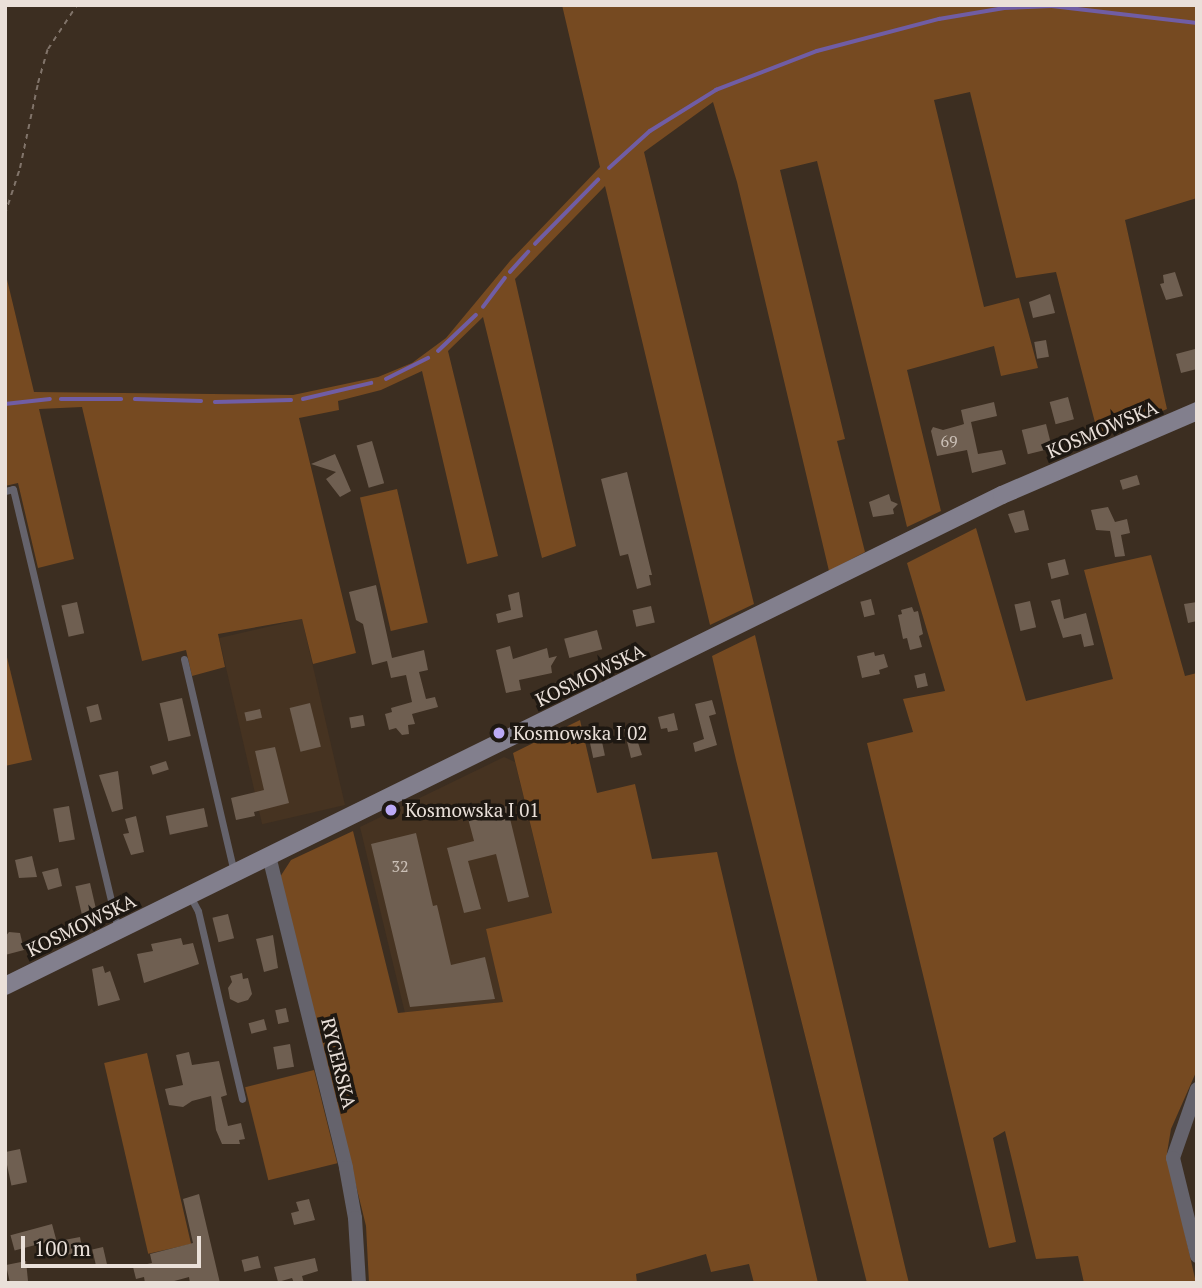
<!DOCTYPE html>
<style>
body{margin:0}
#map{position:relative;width:1202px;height:1288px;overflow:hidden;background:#3c2e21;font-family:"PT Serif",serif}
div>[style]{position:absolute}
.built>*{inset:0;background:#463321;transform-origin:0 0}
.green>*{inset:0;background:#764a21;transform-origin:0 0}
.stream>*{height:3.5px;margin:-1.75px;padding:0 1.75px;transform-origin:1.75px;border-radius:1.75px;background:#705da4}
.building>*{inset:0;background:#6f5f51;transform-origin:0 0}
.path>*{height:2px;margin-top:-1px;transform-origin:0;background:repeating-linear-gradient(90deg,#81746a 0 5px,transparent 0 10px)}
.lane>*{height:7px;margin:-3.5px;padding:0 3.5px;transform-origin:3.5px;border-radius:3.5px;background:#65636c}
.street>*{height:14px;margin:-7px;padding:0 7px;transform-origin:7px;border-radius:7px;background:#65636c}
.secondary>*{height:18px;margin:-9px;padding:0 9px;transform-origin:9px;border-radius:9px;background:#827f8d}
.dots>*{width:19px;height:19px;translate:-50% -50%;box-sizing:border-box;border:4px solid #1e1812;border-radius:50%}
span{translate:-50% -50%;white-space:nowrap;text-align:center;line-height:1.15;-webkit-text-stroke:7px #1e1812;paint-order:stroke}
.number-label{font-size:16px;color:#cbc0b7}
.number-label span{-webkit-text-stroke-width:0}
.street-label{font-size:19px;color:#eae0d9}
.poi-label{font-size:19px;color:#eae0d9}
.left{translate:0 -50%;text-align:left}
.frame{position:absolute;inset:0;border:7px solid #eae0d9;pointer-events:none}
.scale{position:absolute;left:21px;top:1236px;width:180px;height:32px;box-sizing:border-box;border:4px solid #eae0d9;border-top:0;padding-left:9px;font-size:21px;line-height:24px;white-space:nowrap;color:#eae0d9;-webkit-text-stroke:5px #1e1812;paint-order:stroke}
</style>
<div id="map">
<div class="built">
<i style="left:302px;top:619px;width:191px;height:85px;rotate:77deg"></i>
<i style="clip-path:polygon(504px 757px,515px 762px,552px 914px,504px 1002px,405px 1013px,360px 827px)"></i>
</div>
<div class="green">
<i style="clip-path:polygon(562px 5px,1197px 5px,1197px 198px,1125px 220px,1167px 409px,1099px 438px,1056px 272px,1016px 278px,970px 92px,934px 100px,984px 307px,1019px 298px,1038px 368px,1001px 376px,994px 346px,907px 370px,941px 511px,907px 527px,817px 161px,780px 170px,845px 439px,837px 441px,865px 552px,829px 571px,737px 182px,713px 102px,644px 152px,754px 604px,710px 625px,605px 186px,515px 279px,576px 546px,542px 558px,483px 317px,448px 351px,498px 556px,467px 564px,422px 371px,381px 390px,338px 401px,339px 410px,299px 418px,356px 653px,313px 664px,302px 619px,218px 634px,225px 667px,192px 676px,186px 650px,142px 661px,82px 407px,39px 409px,74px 559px,38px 568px,18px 483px,5px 486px,5px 271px,34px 392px,293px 395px,378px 377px,412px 363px,446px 338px,510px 261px,600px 167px)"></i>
<i style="left:397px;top:489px;width:137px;height:38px;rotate:77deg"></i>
<i style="clip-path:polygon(976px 528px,1026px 701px,1113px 679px,1084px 570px,1151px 555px,1185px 676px,1197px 673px,1197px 1070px,1171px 1129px,1167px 1153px,1196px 1283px,1084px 1283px,1078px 1256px,1036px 1259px,1005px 1131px,993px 1138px,1016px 1242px,989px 1248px,867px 743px,913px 732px,903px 699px,945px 691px,907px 563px)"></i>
<i style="clip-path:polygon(755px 635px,906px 1271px,909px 1283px,867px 1283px,736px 760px,712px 656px)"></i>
<i style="clip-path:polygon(5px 649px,32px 760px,5px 766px)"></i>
<i style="clip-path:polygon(580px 720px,597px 793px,635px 784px,652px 859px,717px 852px,818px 1283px,754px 1283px,749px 1264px,711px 1272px,706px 1254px,636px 1274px,637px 1283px,369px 1283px,366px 1226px,280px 877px,291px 860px,353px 831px,398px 1013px,503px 1002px,486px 929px,552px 913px,513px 753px)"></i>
<i style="left:147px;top:1053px;width:196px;height:44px;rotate:77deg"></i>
<i style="left:314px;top:1070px;width:96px;height:71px;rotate:76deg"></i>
</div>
<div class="stream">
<i style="left:609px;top:168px;width:55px;rotate:-42.1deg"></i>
<i style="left:650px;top:131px;width:78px;rotate:-31.8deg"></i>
<i style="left:716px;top:90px;width:108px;rotate:-21.1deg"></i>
<i style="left:817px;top:51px;width:126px;rotate:-14.7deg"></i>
<i style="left:939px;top:19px;width:66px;rotate:-9.6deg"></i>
<i style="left:1004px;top:8px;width:48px;rotate:-2.4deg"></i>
<i style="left:1052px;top:6px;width:146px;rotate:6.7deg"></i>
<i style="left:535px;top:244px;width:90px;rotate:-45.5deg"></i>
<i style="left:510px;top:272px;width:27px;rotate:-48deg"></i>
<i style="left:483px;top:307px;width:36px;rotate:-53deg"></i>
<i style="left:438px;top:351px;width:52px;rotate:-43.5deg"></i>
<i style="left:386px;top:379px;width:47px;rotate:-26.6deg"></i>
<i style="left:61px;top:399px;width:60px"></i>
<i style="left:135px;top:399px;width:66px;rotate:1.7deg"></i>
<i style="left:303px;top:399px;width:70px;rotate:-13.2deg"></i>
<i style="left:215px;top:402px;width:76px;rotate:-1.5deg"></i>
<i style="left:5px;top:404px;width:45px;rotate:-6.3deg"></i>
</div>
<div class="building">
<i style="clip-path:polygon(1175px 272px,1183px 296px,1166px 300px,1160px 284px,1164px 283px,1163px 275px)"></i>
<i style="clip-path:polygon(1050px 294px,1055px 313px,1033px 318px,1029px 302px)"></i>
<i style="left:1046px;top:340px;width:17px;height:12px;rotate:80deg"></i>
<i style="clip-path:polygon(1195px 349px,1197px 369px,1181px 373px,1176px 354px)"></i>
<i style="left:1068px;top:397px;width:23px;height:19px;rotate:75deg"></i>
<i style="clip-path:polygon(994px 402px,997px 416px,971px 422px,978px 454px,1002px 450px,1006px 464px,972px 473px,967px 450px,937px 456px,931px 431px,933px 427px,943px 430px,961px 425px,964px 424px,961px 410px)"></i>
<i style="left:1046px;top:424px;width:25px;height:25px;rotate:76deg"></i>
<i style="left:372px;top:441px;width:44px;height:16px;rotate:74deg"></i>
<i style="clip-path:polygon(335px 454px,351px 491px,340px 497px,326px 479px,336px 472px,311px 464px)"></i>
<i style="clip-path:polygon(627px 472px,652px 575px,649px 575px,651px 585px,637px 589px,628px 554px,620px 556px,601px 479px)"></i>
<i style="left:1137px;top:475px;width:10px;height:18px;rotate:73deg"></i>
<i style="clip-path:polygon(889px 494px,891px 501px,898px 504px,893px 509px,894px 514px,873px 517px,869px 502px)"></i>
<i style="clip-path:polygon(1108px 507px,1115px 522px,1127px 519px,1130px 533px,1121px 535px,1125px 556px,1115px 557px,1110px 531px,1096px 530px,1091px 510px)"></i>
<i style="clip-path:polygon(1024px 510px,1029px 530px,1015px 533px,1008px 514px)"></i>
<i style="left:1065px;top:559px;width:16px;height:18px;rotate:76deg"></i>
<i style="clip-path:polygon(376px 585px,392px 658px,424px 650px,428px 670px,419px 672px,426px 699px,435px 697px,438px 707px,412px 714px,415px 724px,408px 725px,409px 734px,402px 735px,396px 728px,389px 730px,385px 714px,392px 712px,391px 708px,412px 702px,406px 675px,391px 678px,387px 661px,372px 665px,363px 624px,356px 620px,349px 592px)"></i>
<i style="clip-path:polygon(519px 592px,523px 617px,498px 623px,496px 614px,511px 610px,508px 595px)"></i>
<i style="left:871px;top:599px;width:16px;height:11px;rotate:76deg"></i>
<i style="clip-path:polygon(1060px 599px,1064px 619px,1086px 613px,1094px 645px,1084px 647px,1081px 634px,1063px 638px,1051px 601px)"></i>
<i style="left:1030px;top:601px;width:27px;height:16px;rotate:77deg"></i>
<i style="left:77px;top:602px;width:32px;height:16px;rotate:77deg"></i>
<i style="clip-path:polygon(1197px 602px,1197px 621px,1188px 623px,1184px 604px)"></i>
<i style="left:651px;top:606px;width:17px;height:19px;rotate:77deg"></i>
<i style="clip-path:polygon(912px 607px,914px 612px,918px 611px,923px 634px,919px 636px,922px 647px,910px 650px,907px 638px,903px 639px,898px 615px,902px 614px,901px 610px)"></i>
<i style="left:597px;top:630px;width:20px;height:34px;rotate:75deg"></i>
<i style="clip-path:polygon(510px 646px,513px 659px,547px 648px,549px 658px,557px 656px,551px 666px,552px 673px,519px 680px,521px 690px,506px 693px,496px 650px)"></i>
<i style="clip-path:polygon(874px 652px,875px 656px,884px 654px,888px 667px,879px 670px,880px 674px,862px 678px,857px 656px)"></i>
<i style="left:925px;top:673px;width:13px;height:11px;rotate:77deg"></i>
<i style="left:182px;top:698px;width:39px;height:23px;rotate:77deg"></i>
<i style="clip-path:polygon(712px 700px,716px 714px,709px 716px,717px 745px,695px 752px,693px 743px,704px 739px,695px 704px)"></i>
<i style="left:310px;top:703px;width:45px;height:21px;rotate:76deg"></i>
<i style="left:98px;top:704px;width:16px;height:12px;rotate:76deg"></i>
<i style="left:260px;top:709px;width:9px;height:16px;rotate:77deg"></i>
<i style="clip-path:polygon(674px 713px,678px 730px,668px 732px,667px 728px,661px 729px,658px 717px)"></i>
<i style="left:363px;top:715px;width:11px;height:14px;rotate:80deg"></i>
<i style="clip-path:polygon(633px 727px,642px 755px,631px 758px,624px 729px)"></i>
<i style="left:601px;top:737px;width:19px;height:12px;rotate:78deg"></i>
<i style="clip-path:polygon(275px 747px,289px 803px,254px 812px,255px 816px,236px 820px,231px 798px,264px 790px,255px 751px)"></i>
<i style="left:166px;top:761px;width:9px;height:17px;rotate:72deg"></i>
<i style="clip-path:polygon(118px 771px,123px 809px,112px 812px,99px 775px)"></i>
<i style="left:69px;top:806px;width:34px;height:16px;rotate:80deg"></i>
<i style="clip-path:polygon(507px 806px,529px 897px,508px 902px,496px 854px,468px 861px,481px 909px,464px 913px,447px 848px,474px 841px,467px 815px)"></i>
<i style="left:204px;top:808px;width:19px;height:39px;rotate:78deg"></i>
<i style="clip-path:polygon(136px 816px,144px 852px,131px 855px,123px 834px,129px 833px,125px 819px)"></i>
<i style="clip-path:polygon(416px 833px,433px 906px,437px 905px,451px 965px,485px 957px,495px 999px,410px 1007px,371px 844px)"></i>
<i style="clip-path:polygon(32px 856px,37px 877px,19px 878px,15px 860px)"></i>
<i style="clip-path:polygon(58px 868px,62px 886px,48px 890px,42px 872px)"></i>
<i style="left:90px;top:883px;width:28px;height:15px;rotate:77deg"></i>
<i style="left:228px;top:914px;width:25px;height:16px;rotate:76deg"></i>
<i style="clip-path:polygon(9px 932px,20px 933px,24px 950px,5px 955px,5px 937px)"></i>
<i style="clip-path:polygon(273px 935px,278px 968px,264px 972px,256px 939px)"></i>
<i style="clip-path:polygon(181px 938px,183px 945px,193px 943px,199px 964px,144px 983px,137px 954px,153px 951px,151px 944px)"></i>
<i style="clip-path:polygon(103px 966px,105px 973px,110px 971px,120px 1000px,98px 1006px,92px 969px)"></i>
<i style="clip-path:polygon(242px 973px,243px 979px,248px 978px,252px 994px,248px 1000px,238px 1003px,230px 999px,228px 988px,232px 982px,230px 976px)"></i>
<i style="left:286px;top:1008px;width:14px;height:11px;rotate:78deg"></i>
<i style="left:264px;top:1019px;width:11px;height:16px;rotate:75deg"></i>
<i style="left:290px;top:1044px;width:23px;height:17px;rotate:80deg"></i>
<i style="clip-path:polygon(189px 1052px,192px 1065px,219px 1061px,227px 1095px,221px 1097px,228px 1126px,241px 1123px,245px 1139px,239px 1140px,240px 1144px,222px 1144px,216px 1130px,211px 1096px,192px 1101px,183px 1107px,169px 1105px,165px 1089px,183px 1085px,176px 1055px)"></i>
<i style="left:20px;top:1149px;width:34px;height:16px;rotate:78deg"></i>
<i style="clip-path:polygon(199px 1194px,220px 1283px,190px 1283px,189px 1277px,167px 1283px,145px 1283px,144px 1277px,136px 1279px,133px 1267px,152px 1263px,150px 1254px,193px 1243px,183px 1199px)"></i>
<i style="clip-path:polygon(309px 1199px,315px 1220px,294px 1225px,291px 1213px,299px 1211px,296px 1202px)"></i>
<i style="left:52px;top:1224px;width:16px;height:43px;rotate:75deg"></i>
<i style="left:80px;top:1237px;width:15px;height:24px;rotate:79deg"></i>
<i style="left:103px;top:1247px;width:18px;height:11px;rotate:77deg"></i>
<i style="left:258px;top:1256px;width:12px;height:17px;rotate:76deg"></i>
<i style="clip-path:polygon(315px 1258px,318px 1271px,302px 1276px,304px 1283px,294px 1283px,292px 1278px,278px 1282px,274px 1267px)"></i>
<i style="clip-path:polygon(26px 1261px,28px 1281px,10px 1283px,6px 1265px)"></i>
</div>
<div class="path">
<i style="left:5px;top:214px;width:48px;rotate:-71.9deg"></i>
<i style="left:20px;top:168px;width:87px;rotate:-78deg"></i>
<i style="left:38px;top:83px;width:35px;rotate:-74deg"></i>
<i style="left:48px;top:49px;width:53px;rotate:-56.6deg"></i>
</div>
<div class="lane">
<i style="left:5px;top:491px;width:8px;rotate:-14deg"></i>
<i style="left:13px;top:489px;width:454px;rotate:76.6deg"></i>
<i style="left:184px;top:659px;width:220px;rotate:76.8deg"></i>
<i style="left:190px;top:896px;width:17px;rotate:62deg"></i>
<i style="left:198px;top:911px;width:193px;rotate:76.8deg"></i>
</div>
<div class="street">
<i style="left:269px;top:856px;width:321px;rotate:76.1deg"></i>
<i style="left:346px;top:1168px;width:51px;rotate:79.8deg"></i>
<i style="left:355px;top:1218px;width:65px;rotate:86.5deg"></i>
<i style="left:1197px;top:1089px;width:73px;rotate:109.2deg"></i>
<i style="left:1173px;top:1158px;width:101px;rotate:76.2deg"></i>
</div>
<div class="secondary">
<i style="left:5px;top:986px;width:1111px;rotate:-26.22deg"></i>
<i style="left:1002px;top:495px;width:212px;rotate:-23.3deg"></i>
</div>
<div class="dots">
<i style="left:499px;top:733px;background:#bbaaf6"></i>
<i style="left:391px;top:810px;background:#bbaaf6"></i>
</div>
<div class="number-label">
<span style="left:949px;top:441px">69</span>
<span style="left:400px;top:866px">32</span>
</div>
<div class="street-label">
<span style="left:1102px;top:429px;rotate:-23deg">KOSMOWSKA</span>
<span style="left:590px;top:675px;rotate:-26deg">KOSMOWSKA</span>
<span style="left:81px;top:925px;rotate:-26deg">KOSMOWSKA</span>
<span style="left:339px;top:1063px;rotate:76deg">RYCERSKA</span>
</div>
<div class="poi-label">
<span class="left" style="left:513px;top:733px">Kosmowska I 02</span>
<span class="left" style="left:405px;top:810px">Kosmowska I 01</span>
</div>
<div class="frame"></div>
<div class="scale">100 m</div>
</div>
